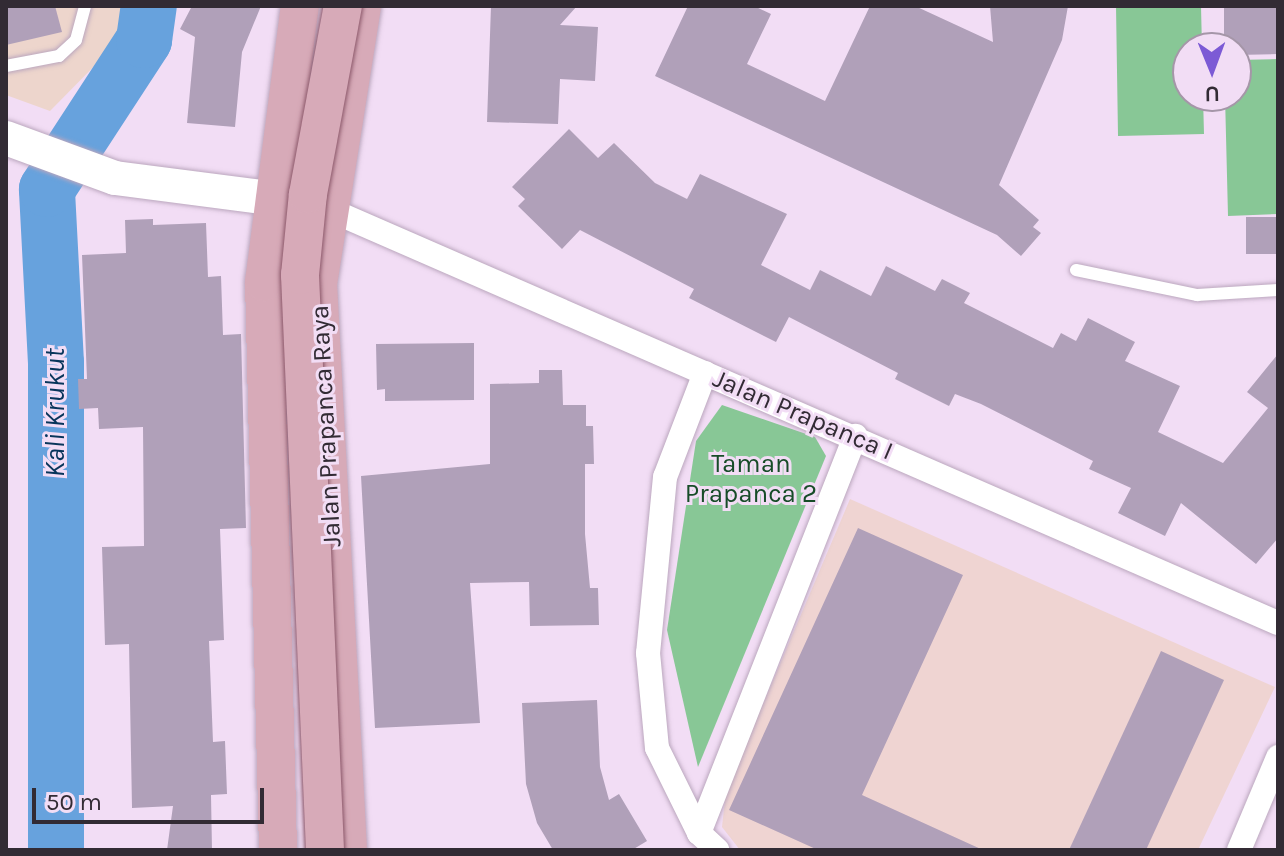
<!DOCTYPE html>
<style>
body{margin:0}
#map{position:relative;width:1284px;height:856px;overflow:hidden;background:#f2ddf5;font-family:Karla,sans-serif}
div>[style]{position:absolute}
.commercial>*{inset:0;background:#edd5cc}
.education>*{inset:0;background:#efd4d2}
.green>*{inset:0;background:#88c796}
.river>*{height:56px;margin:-28px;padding:0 28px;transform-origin:28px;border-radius:28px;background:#67a2dd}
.building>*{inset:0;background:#b0a0b9;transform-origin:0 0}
.roads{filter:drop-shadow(0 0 2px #bba7be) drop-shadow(0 0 2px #bba7be)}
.lane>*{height:12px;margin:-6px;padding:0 6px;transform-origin:6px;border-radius:6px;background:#fff}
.street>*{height:24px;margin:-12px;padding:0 12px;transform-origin:12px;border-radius:12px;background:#fff}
.secondary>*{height:34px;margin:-17px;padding:0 17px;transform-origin:17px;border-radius:17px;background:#fff}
.primary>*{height:38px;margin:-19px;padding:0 19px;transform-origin:19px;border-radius:19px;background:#d7aab8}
.bridges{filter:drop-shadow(0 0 2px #8c596b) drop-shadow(0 0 2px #8c596b)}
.primary-bridge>*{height:38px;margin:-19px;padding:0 19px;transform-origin:19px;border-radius:19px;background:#d7aab8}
span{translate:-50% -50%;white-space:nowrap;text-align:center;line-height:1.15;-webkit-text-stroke:6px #f2ddf5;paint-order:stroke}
.street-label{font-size:26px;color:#322b34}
.park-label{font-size:26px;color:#174c28}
.water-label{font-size:28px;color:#08355b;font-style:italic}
.frame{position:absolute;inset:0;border:8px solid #322b34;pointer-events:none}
.north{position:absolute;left:1172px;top:32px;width:80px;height:80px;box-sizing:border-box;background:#f2ddf5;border:2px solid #a596a8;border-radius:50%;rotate:179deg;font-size:22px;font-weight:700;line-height:32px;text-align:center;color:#322b34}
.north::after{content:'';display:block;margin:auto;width:28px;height:36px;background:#7c5ad5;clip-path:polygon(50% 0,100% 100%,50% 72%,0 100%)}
.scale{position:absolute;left:32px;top:788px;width:232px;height:36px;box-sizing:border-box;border:4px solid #322b34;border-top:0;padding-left:10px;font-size:24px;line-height:28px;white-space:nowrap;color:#322b34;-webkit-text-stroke:6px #f2ddf5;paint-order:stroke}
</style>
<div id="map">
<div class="commercial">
<i style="clip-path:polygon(6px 6px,127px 6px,113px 47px,50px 111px,6px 95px)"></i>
</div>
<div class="education">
<i style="clip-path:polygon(850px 499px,1275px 687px,1198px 850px,740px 850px,722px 827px,726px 791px)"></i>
</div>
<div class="green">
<i style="clip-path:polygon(1116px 6px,1201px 6px,1202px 48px,1188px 48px,1188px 96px,1203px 96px,1204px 134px,1118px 136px)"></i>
<i style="clip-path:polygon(1278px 59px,1278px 214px,1228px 216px,1225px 96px,1236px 96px,1236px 60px)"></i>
<i style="clip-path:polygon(722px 405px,815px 437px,826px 456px,698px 767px,667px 630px,696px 441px)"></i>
</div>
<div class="river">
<i style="left:56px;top:850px;width:487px;rotate:-90deg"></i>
<i style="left:56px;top:363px;width:174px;rotate:-93deg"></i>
<i style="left:47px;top:189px;width:178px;rotate:-56.9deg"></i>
<i style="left:144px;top:40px;width:34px;rotate:-82deg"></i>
</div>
<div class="building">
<i style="clip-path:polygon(6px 6px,55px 6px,62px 32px,6px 45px)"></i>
<i style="clip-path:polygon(192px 6px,261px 6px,242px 52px,235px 127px,187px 123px,195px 37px,180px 29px)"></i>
<i style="clip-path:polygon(491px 6px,577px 6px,560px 25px,598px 27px,595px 81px,560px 79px,558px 124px,487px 122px)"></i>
<i style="clip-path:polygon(688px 6px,754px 6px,771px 14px,747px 64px,825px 101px,870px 6px,915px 6px,993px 42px,990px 6px,1068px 6px,1062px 40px,999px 185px,1039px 220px,1033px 227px,1041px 233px,1021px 256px,997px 235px,655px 76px)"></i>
<i style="clip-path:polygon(1224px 6px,1278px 6px,1278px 54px,1236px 55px,1236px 48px,1224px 48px)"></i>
<i style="clip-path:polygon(569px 129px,598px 158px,614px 143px,655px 183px,687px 199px,700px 174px,787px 214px,761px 265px,810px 290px,820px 270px,871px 296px,886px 266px,935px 291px,942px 279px,970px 293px,964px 303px,1053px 348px,1061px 333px,1076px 341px,1088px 318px,1135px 342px,1125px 361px,1180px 386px,1158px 432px,1223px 463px,1268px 408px,1247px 392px,1278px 354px,1278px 538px,1256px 564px,1181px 503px,1165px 536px,1118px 513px,1131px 488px,1089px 469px,1093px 461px,981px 404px,955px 394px,949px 406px,895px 379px,898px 373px,789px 317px,776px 342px,689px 298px,694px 289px,580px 230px,562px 249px,518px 206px,525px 199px,512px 187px)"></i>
<i style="left:1278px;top:217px;width:37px;height:32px;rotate:90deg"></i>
<i style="clip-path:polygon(153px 219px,153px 225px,206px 223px,208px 277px,221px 276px,223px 335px,241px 334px,246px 528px,220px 529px,224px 640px,209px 641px,213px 742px,225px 741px,227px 794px,211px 795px,212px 850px,167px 850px,173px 806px,132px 808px,129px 644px,105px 645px,102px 547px,144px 546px,143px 427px,99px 429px,98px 408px,79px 409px,78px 379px,87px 379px,82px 255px,126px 253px,125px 220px)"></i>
<i style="clip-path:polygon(474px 343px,474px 400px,385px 401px,385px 389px,377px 390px,376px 344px)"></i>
<i style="clip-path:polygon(539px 370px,562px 370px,563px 405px,586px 405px,586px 426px,593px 426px,594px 464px,585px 464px,585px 534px,590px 588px,598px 588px,599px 625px,530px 626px,529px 582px,470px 583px,480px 723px,375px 728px,361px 476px,490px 464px,490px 384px,539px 383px)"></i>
<i style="clip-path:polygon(858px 528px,963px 575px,862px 795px,983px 850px,818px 850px,729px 810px)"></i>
<i style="clip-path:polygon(1161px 651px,1224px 680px,1146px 850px,1069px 850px)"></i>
<i style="clip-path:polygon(597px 700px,600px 767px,609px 800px,619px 794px,647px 841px,632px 850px,553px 850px,537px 823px,526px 784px,522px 703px)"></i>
</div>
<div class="roads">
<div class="lane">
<i style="left:6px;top:66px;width:54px;rotate:-10.7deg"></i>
<i style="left:59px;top:56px;width:23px;rotate:-43deg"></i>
<i style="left:76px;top:40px;width:35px;rotate:-75deg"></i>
<i style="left:1076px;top:270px;width:124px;rotate:11.7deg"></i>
<i style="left:1197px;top:295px;width:81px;rotate:-3.5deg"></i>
</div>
<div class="street">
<i style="left:328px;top:209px;width:1036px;rotate:23.55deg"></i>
<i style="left:705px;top:373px;width:111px;rotate:111deg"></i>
<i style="left:665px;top:477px;width:177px;rotate:95.5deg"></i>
<i style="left:648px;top:653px;width:95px;rotate:84.6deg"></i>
<i style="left:657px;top:748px;width:95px;rotate:63.7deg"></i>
<i style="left:699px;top:833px;width:25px;rotate:43deg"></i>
<i style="left:699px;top:833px;width:427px;rotate:-68.5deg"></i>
<i style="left:1239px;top:850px;width:101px;rotate:-67.2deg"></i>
</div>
<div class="secondary">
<i style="left:6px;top:138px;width:116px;rotate:20.2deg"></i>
<i style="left:115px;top:178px;width:188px;rotate:7.4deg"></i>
</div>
<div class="primary">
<i style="left:278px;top:850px;width:568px;rotate:-91.41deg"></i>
<i style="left:264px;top:282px;width:278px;rotate:-82.6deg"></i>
<i style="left:348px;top:850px;width:567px;rotate:-93.03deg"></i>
<i style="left:318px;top:284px;width:281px;rotate:-81deg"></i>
</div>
</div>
<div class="bridges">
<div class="primary-bridge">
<i style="left:325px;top:850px;width:576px;rotate:-92.49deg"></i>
<i style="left:300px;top:275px;width:81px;rotate:-84.4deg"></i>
<i style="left:308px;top:194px;width:191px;rotate:-79.5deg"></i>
</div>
</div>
<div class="street-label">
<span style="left:803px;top:415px;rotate:23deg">Jalan Prapanca I</span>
<span style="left:326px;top:426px;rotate:-93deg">Jalan Prapanca Raya</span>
</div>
<div class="park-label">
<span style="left:751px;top:479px">Taman<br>Prapanca 2</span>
</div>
<div class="water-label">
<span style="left:55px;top:413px;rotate:-90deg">Kali Krukut</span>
</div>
<div class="frame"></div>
<div class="north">U</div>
<div class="scale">50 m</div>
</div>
